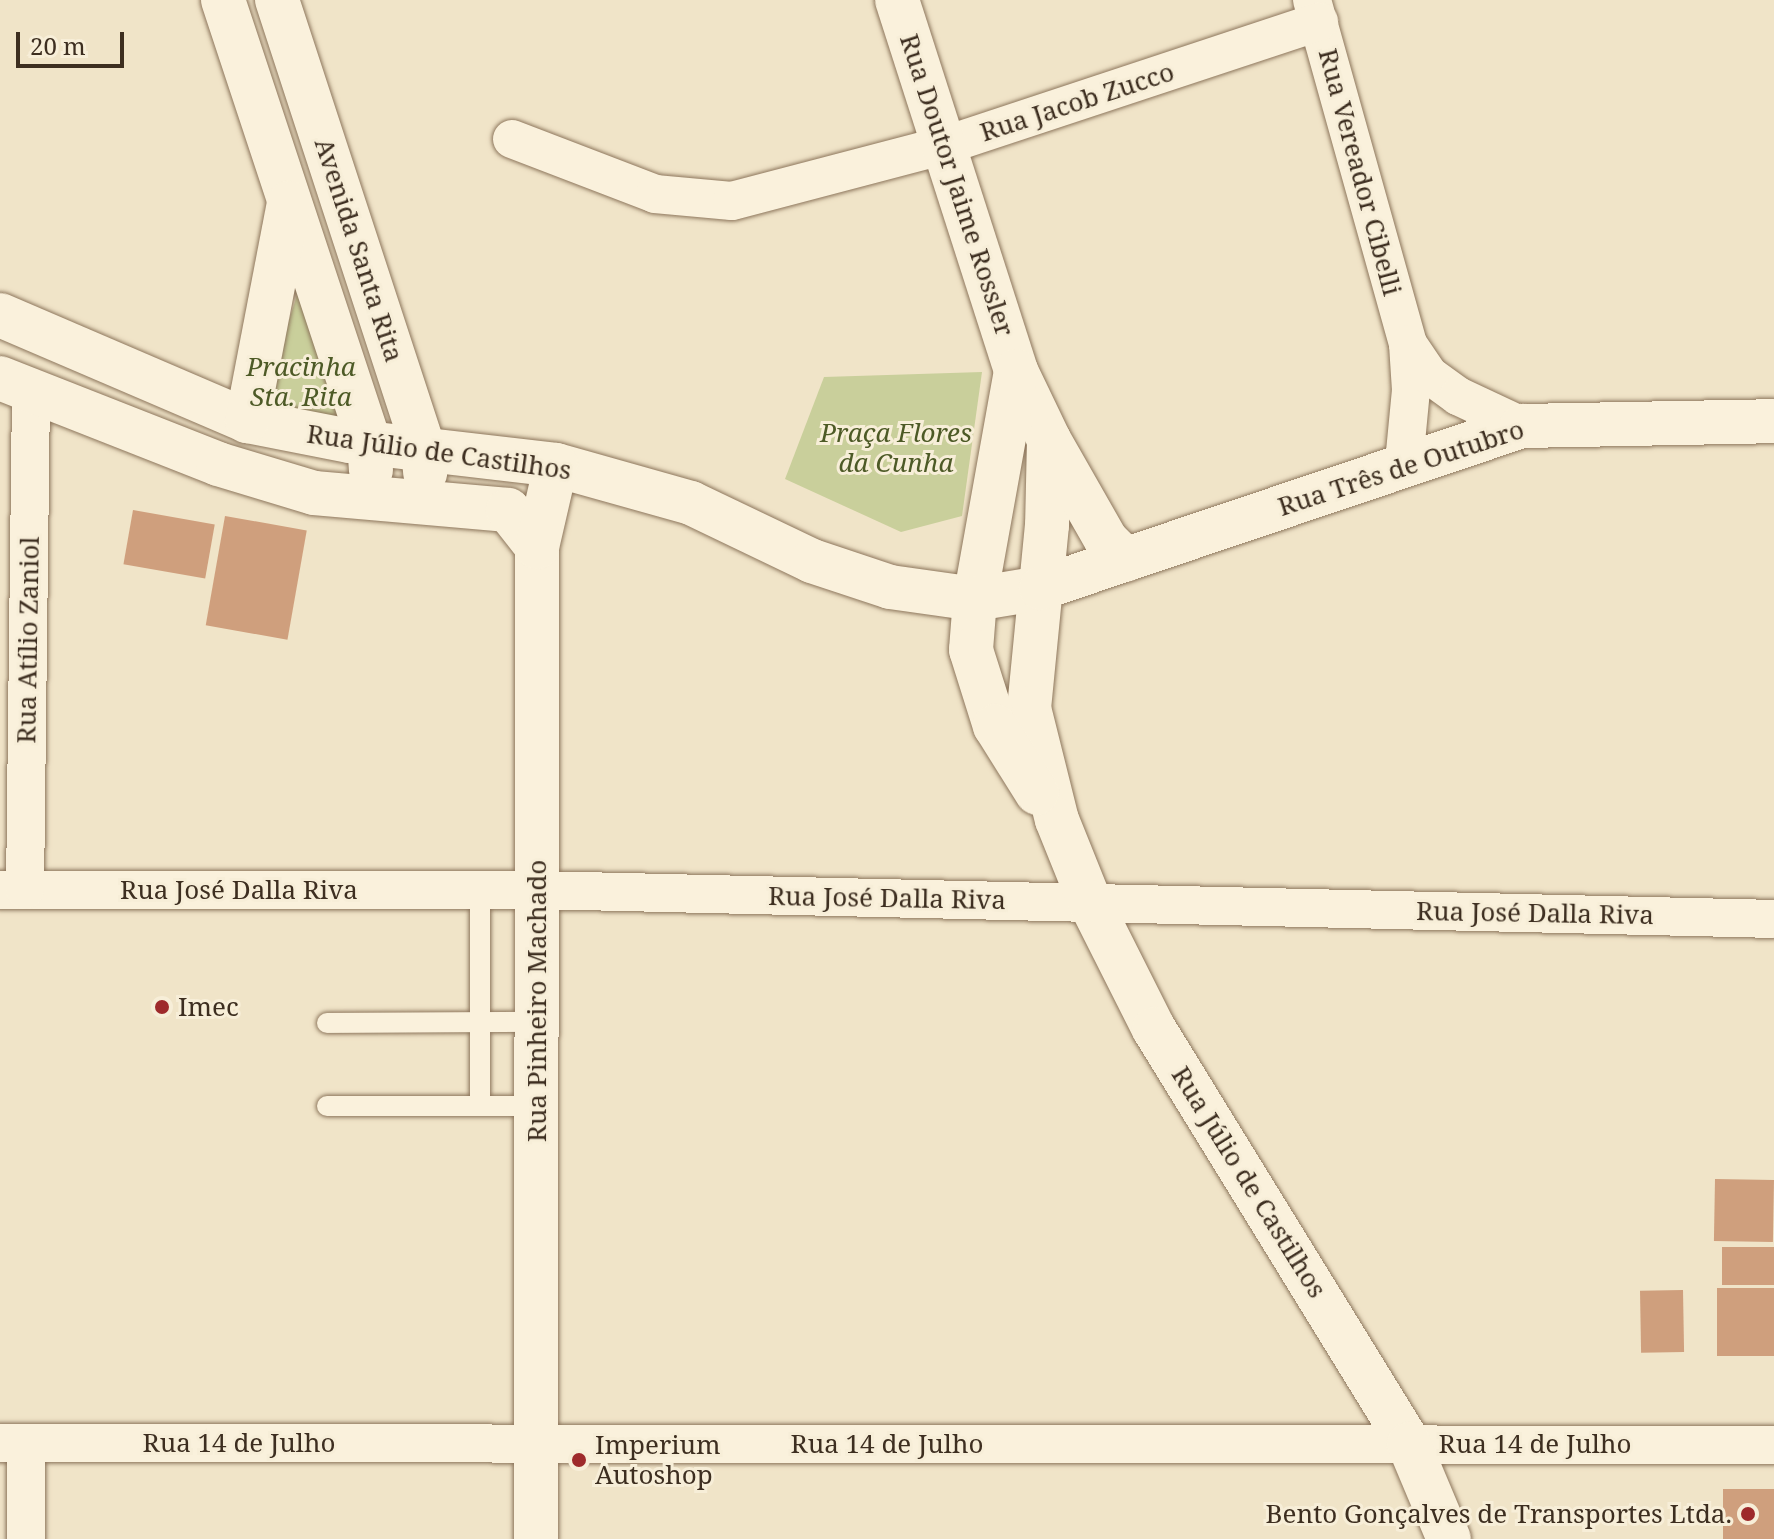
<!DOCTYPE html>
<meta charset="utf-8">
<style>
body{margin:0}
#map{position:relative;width:1774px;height:1539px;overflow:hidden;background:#f0e4c8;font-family:"Noto Serif",serif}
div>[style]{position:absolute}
.green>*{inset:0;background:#c9cf9b}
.building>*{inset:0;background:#cf9f7d;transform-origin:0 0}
.roads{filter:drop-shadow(0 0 2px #8d765c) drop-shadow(0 0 2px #8d765c)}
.service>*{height:20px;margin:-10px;padding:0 10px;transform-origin:10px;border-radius:10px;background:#faf1dc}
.minor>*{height:38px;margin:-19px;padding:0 19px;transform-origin:19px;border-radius:19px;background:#faf1dc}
.tertiary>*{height:44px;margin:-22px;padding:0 22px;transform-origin:22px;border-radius:22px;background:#faf1dc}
.secondary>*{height:44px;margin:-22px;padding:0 22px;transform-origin:22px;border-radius:22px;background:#faf1dc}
.dots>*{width:22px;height:22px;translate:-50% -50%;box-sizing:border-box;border:4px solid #f7eed8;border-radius:50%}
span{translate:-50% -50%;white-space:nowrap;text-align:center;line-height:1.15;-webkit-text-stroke:6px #f7eed8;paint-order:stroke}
.street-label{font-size:26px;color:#3d2e20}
.park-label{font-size:26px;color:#4d5a26;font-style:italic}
.poi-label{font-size:26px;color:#3d2e20}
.left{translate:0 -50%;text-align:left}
.right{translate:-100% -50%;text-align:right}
.scale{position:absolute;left:16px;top:32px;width:108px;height:36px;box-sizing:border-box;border:4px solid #3d2e20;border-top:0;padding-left:10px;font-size:24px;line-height:28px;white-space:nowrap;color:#3d2e20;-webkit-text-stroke:6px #f7eed8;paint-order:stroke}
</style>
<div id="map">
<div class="green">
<i style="clip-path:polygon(301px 283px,348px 422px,261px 407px)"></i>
<i style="clip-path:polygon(982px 372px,962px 516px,901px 532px,785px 479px,824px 377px)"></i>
</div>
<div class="building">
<i style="left:133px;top:510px;width:83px;height:55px;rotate:10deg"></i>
<i style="left:225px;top:516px;width:83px;height:111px;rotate:10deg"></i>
<i style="left:1715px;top:1179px;width:59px;height:62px;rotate:1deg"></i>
<i style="left:1774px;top:1247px;width:38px;height:52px;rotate:90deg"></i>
<i style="left:1717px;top:1288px;width:57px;height:68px"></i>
<i style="left:1683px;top:1290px;width:62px;height:43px;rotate:89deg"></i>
<i style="left:1723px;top:1489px;width:51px;height:50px"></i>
</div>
<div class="roads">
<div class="service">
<i style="left:327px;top:1023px;width:210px;rotate:-0.3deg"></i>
<i style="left:480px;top:1105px;width:215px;rotate:-90deg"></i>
<i style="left:327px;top:1106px;width:210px"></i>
</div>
<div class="minor">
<i style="left:1312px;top:0;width:357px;rotate:74.4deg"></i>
<i style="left:1408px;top:344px;width:46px;rotate:86.3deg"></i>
<i style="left:1411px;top:390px;width:73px;rotate:95.5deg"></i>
<i style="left:512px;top:139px;width:153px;rotate:21deg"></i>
<i style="left:655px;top:194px;width:77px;rotate:5.2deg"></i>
<i style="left:732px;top:201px;width:221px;rotate:-14.7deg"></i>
<i style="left:946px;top:145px;width:393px;rotate:-18.3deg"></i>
<i style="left:1408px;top:344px;width:37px;rotate:56deg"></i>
<i style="left:1429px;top:375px;width:36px;rotate:36deg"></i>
<i style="left:1458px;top:396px;width:71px;rotate:25.1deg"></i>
<i style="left:0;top:890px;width:537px"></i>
<i style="left:537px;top:890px;width:1237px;rotate:1.34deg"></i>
<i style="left:25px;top:890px;width:500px;rotate:-89.31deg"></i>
<i style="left:0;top:1443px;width:1774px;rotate:0.06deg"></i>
<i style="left:26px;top:1539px;width:96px;rotate:-90deg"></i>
</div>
<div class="tertiary">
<i style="left:897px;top:0;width:390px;rotate:72.2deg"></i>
<i style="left:1016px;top:371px;width:76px;rotate:64.4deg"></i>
<i style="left:1049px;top:440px;width:85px;rotate:91.3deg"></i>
<i style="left:1047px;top:525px;width:184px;rotate:95.6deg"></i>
<i style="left:1029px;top:708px;width:115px;rotate:76deg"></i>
<i style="left:1057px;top:820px;width:88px;rotate:68.1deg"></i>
<i style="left:1090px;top:902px;width:142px;rotate:63.3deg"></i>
<i style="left:1154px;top:1029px;width:487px;rotate:58.4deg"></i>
<i style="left:1409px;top:1444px;width:103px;rotate:67.2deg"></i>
<i style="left:1016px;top:371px;width:232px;rotate:100.2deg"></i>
<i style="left:975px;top:599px;width:51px;rotate:94.5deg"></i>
<i style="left:971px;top:650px;width:80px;rotate:72.5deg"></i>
<i style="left:995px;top:726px;width:79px;rotate:57.9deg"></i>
<i style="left:1049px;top:440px;width:115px;rotate:60.3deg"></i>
<i style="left:1106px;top:540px;width:28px;rotate:45deg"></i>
</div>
<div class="secondary">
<i style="left:223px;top:0;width:465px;rotate:71.7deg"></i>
<i style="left:369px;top:442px;width:28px;rotate:86deg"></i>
<i style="left:277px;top:0;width:471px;rotate:71.9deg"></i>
<i style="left:423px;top:448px;width:25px;rotate:85deg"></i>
<i style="left:0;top:315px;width:269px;rotate:23.2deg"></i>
<i style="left:247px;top:421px;width:105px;rotate:11deg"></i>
<i style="left:350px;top:441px;width:207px;rotate:6.6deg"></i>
<i style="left:556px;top:465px;width:140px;rotate:15.7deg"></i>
<i style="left:691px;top:503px;width:134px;rotate:25.6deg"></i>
<i style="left:812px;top:561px;width:82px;rotate:18.4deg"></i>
<i style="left:890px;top:587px;width:86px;rotate:8deg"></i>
<i style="left:975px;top:599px;width:67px;rotate:-9.5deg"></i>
<i style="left:1041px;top:588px;width:508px;rotate:-18.61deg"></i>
<i style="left:1522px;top:426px;width:252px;rotate:-1.1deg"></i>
<i style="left:0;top:378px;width:234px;rotate:21.5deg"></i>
<i style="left:218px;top:464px;width:100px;rotate:16.8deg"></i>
<i style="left:314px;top:493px;width:195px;rotate:5deg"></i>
<i style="left:508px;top:510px;width:47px;rotate:51.9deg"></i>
<i style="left:247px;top:421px;width:222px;rotate:-79.1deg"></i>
<i style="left:536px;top:1539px;width:992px;rotate:-89.94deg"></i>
<i style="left:537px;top:547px;width:84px;rotate:-77deg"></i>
</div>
</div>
<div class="dots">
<i style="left:162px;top:1007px;background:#9e2a2b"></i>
<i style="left:579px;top:1460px;background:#9e2a2b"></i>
<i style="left:1748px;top:1514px;background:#9e2a2b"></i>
</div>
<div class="street-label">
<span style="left:1077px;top:102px;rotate:-18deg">Rua Jacob Zucco</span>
<span style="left:1360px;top:172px;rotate:75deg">Rua Vereador Cibelli</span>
<span style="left:957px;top:185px;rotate:72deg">Rua Doutor Jaime Rossler</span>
<span style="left:359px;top:250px;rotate:72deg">Avenida Santa Rita</span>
<span style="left:439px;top:452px;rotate:8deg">Rua Júlio de Castilhos</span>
<span style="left:1401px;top:468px;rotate:-18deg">Rua Três de Outubro</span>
<span style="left:28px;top:640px;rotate:-89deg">Rua Atílio Zaniol</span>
<span style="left:239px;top:890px">Rua José Dalla Riva</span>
<span style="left:887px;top:898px;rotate:1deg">Rua José Dalla Riva</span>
<span style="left:1535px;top:913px;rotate:1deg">Rua José Dalla Riva</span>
<span style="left:537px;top:1001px;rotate:-90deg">Rua Pinheiro Machado</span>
<span style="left:1249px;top:1182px;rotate:58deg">Rua Júlio de Castilhos</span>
<span style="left:239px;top:1443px">Rua 14 de Julho</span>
<span style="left:887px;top:1444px">Rua 14 de Julho</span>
<span style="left:1535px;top:1444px">Rua 14 de Julho</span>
</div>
<div class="park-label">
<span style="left:301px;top:382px">Pracinha<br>Sta. Rita</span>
<span style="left:896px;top:448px">Praça Flores<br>da Cunha</span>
</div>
<div class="poi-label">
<span class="left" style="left:178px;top:1007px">Imec</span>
<span class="left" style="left:595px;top:1460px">Imperium<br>Autoshop</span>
<span class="right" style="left:1732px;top:1514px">Bento Gonçalves de Transportes Ltda.</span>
</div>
<div class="scale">20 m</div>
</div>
